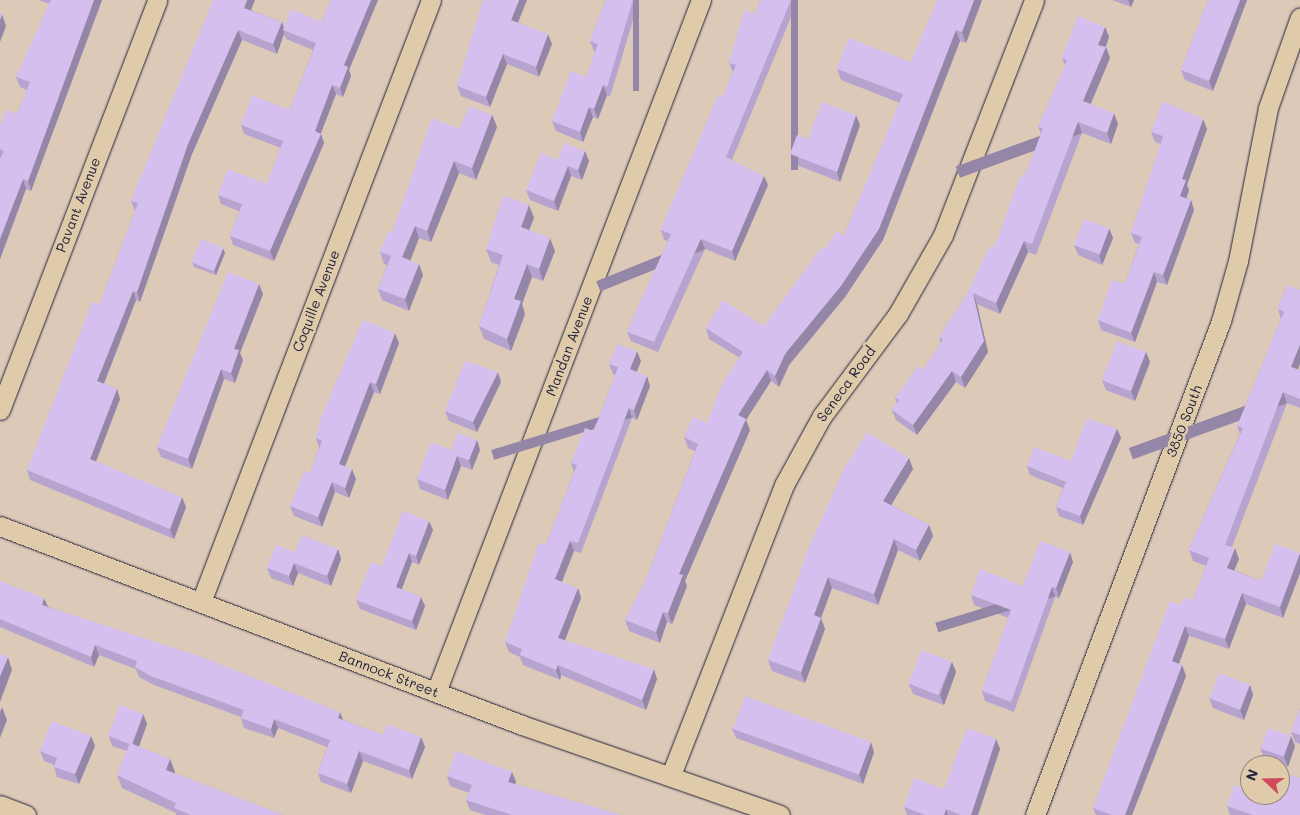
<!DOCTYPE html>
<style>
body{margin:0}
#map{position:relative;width:1300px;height:815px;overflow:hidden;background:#ddc9b8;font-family:Mali,sans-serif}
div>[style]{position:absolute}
.roads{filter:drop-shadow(0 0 1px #22223b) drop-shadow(0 0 1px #22223b)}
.street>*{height:19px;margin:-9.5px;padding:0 9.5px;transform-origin:9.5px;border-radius:9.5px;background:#dfcbaa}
.wall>*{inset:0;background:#b6a4ce}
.shaded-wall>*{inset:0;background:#9486a7;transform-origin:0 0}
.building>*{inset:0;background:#d4bfef;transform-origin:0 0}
span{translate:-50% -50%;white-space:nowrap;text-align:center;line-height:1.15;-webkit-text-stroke:5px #dfcbaa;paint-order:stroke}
.street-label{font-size:14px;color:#22223b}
.north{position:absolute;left:1240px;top:755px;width:50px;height:50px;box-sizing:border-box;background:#dfcbaa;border:1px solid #93877e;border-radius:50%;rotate:291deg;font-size:14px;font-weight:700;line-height:20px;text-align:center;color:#22223b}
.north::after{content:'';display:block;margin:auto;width:18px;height:22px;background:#d1495b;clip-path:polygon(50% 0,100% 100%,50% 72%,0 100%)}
</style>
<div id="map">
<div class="roads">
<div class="street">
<i style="left:0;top:410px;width:439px;rotate:-69deg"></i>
<i style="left:0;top:526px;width:559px;rotate:20.87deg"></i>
<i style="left:522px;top:725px;width:273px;rotate:19.2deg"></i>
<i style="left:201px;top:602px;width:644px;rotate:-69.09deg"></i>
<i style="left:436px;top:692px;width:741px;rotate:-69.05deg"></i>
<i style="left:671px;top:775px;width:311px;rotate:-68.7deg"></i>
<i style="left:784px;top:485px;width:79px;rotate:-61.2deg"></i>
<i style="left:822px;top:416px;width:127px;rotate:-53.3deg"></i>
<i style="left:898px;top:314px;width:91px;rotate:-60.3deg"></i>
<i style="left:943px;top:235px;width:252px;rotate:-68.8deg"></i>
<i style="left:0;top:805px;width:28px;rotate:21deg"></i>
<i style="left:1035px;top:815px;width:528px;rotate:-69.37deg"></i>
<i style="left:1221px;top:321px;width:62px;rotate:-74.2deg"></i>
<i style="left:1238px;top:261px;width:156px;rotate:-78.9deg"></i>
<i style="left:1268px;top:108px;width:96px;rotate:-70.6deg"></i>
</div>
</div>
<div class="wall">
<i style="clip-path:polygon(39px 0,102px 0,31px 191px,26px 189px,0 259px,0 160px,1px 158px,0 158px,0 126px,17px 114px,27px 90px,20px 87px,16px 77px,50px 4px)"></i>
<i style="clip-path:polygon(331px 0,378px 0,349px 70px,351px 76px,343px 97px,336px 94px,321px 133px,324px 143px,274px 261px,233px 245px,230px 236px,239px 211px,221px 204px,218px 195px,267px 184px,281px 148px,244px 134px,241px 125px,290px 110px,313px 50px,286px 39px,284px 34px,277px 54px,242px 40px,192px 154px,140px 302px,136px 300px,104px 384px,117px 389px,120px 399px,96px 462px,186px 507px,174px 539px,30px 480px,27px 470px,100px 304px,135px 211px,131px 201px,251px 10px,282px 22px,284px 28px,322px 22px)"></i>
<i style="clip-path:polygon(606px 0,639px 0,610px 97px,607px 95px,598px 119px,593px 117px,583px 142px,556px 131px,552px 121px,586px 77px,595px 52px,594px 51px,590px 41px)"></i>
<i style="clip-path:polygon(760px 0,798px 0,732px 160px,768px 185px,735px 261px,705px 249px,658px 352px,631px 341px,627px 332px,668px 241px,664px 240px,661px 230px,723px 97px,733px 72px,729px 63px,755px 14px)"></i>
<i style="clip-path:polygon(982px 0,966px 43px,960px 41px,883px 240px,845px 297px,789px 365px,779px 387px,771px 381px,746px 420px,750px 430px,685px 581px,687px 586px,672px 624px,667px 622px,660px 643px,629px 631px,625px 620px,646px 580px,695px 451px,688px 448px,684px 437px,707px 423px,740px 358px,709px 339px,706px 328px,764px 326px,825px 249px,844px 236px,900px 103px,841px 80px,837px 69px,911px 62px)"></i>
<i style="clip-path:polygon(1112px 0,1134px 0,1131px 7px)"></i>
<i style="clip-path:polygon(1208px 0,1247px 0,1213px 91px,1185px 80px,1181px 70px)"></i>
<i style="clip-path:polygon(518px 22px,552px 44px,539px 77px,507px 64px,490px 107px,461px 96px,457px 86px)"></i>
<i style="clip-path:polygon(1105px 27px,1109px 37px,1106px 47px,1110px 58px,1091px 104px,1118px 124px,1111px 144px,1082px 133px,1036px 255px,1028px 252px,1000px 314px,977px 304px,988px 352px,965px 388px,956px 382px,917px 435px,896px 420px,892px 410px,897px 403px,895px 398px,923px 370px,941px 343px,939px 337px,969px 291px,995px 247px,1027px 171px,1041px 134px,1038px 127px,1065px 66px,1062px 58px)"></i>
<i style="clip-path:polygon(492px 115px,497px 127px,476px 180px,459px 173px,431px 242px,419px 238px,410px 260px,423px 275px,409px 311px,382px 300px,378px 289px,387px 265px,384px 264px,380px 252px,459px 129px)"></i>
<i style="clip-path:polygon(860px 125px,840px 182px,794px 164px,790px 154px,808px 139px)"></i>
<i style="clip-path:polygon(1207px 129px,1187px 185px,1189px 190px,1186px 198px,1191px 200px,1194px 210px,1167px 285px,1157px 282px,1135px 342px,1101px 330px,1098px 320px,1125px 284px,1139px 244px,1135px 243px,1131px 233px,1161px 144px,1155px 142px,1151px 132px)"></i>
<i style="clip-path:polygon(585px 151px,589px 161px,582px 180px,571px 176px,558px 211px,530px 200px,526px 190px,558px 160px)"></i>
<i style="clip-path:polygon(529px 205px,534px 218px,529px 230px,555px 251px,543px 281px,532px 277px,522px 304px,525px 314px,511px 351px,484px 339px,479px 326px,499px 265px,491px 262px,486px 249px)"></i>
<i style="clip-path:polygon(1109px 228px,1113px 238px,1102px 265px,1078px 255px,1074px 245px)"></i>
<i style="clip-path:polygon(225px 253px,216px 275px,194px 267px,192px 262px)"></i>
<i style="clip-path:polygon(259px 284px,263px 294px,240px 353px,243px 360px,235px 383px,224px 379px,192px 469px,161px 457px,157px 447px)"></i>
<i style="clip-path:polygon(1287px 285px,1298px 370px,1300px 370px,1300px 408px,1287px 403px,1232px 547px,1239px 559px,1234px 570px,1261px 581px,1300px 553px,1300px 573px,1283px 618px,1246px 604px,1229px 649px,1189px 636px,1179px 664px,1182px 665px,1186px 676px,1132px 815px,1096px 815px,1093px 808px,1181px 605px,1193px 601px,1206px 566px,1193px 561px,1189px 550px,1240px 434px,1237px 426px,1281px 319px,1278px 309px)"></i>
<i style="clip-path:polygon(399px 343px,380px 394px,374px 392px,345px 466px,356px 479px,349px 498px,335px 492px,322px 527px,294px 516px,290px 506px,310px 473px,319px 448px,316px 438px)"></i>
<i style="clip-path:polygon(1146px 352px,1150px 362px,1135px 401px,1106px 390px,1102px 380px)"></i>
<i style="clip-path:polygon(641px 361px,636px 372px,650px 386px,637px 420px,632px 418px,581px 553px,574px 551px,562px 582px,581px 598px,565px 641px,657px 679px,646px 710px,561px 675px,560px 680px,523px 665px,520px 657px,509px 652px,505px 642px,546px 545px,574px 472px,571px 463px,593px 431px,601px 413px,615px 375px,613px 374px,609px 364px)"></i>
<i style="clip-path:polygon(501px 382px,477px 432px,449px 421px,445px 411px)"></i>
<i style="clip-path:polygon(1117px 429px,1121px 438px,1083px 525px,1059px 516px,1056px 507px,1063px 488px,1030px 475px,1027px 466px,1071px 461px)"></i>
<i style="clip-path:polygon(477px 440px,480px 450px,472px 470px,461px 466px,448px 500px,420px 489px,417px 479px,451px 450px)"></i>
<i style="clip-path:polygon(909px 458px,913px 469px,891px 505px,929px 525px,933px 536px,920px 561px,898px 550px,878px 605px,832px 588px,821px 618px,825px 629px,805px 683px,772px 671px,768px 660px)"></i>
<i style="clip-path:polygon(433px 530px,419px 565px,412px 562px,402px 589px,425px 606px,416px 630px,360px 609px,356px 600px,382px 566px)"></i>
<i style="clip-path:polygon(338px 549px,341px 559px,331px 586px,298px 573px,293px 586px,271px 578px,267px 568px,295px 552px)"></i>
<i style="clip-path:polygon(1073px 562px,1059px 598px,1055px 597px,1014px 712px,985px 701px,982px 691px,1009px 618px,974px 605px,971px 595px,1023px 586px)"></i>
<i style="clip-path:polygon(0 581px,47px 606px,383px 735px,421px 737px,425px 747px,412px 779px,363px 761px,351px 793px,321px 782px,318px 773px,327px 747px,278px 728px,274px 738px,244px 728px,241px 718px,241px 717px,154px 685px,139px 677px,136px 669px,99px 655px,94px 667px,0 627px)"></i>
<i style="clip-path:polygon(952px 662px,956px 672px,944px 705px,913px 694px,909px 684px)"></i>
<i style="clip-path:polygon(1250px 685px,1253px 695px,1244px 720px,1213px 708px,1209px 698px)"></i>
<i style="clip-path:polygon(1300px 708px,1300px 744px,1295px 742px,1291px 732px)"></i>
<i style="clip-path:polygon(143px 714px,147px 724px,139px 747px,170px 759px,175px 772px,174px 773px,283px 815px,176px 815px,176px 813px,122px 788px,117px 775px,127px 751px,112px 746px,109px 736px)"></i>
<i style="clip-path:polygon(732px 728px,874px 752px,863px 784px,736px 738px)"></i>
<i style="clip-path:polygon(91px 736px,95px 746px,79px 784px,57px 777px,54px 767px,54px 765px,44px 761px,40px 751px)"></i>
<i style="clip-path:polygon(996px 739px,1000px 749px,978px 815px,907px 815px,904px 807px,944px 789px)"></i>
<i style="clip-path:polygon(1295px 746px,1288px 767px,1264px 758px,1260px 748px)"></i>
<i style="clip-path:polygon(512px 772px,516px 782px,515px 784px,621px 815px,486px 815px,470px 810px,466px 800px,469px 793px,450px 786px,447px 776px)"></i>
<i style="clip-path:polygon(1227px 806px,1300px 815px,1230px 815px)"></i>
</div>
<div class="shaded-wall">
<i style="clip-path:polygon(94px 0,102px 0,31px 191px,28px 181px)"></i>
<i style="clip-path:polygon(247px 0,255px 0,248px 18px,244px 8px)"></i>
<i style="clip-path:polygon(371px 0,378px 0,349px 70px,351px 76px,343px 97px,340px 88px,344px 65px)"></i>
<i style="clip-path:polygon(519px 0,527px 0,515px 30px,511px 20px)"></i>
<i style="left:633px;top:0;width:6px;height:91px"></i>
<i style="left:791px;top:0;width:7px;height:170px"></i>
<i style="clip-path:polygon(974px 0,982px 0,966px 43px,962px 32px)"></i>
<i style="clip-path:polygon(1128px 0,1134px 0,1131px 7px)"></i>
<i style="clip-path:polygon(1240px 0,1247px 0,1213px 91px,1209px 81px)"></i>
<i style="clip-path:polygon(2px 14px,6px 26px,0 42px,0 20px)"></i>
<i style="clip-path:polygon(282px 22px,285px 31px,283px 30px,284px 34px,277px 54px,273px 44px)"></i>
<i style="clip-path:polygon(1105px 27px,1109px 37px,1104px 51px,1106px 47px,1110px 58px,1087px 112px,1083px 101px,1098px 45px)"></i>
<i style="clip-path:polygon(238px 30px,242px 40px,192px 154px,140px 302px,137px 292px,188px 144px)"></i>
<i style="clip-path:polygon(956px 30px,960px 41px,883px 240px,845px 297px,789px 365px,779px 387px,775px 376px,785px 354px)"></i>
<i style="clip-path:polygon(548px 34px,552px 44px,539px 77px,536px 67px)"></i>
<i style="clip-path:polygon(503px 54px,507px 64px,490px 107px,486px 97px)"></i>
<i style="clip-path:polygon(332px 85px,336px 94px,319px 138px,321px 134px,324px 143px,274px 261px,270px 251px)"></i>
<i style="clip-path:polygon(603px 85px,607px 95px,598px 119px,594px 109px)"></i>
<i style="clip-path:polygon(589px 107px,593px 117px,583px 142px,580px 132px)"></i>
<i style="clip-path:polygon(1114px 113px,1118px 124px,1111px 144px,1107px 133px)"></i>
<i style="clip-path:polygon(492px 115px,497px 127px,476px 180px,472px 168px)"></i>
<i style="clip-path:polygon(856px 115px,860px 125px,840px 182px,837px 172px)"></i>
<i style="clip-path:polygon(1203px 119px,1207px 129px,1187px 185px,1189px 190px,1184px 206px,1180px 196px,1182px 179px)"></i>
<i style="left:1078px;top:122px;width:12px;height:130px;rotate:70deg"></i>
<i style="clip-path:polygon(585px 151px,589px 161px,582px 180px,578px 170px)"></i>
<i style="clip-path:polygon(454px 161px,459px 173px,431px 242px,427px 231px)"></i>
<i style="clip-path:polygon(568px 166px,571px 176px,558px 211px,554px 201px)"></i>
<i style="clip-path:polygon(764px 176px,768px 185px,735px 261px,732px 251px)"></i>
<i style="clip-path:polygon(23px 179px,26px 189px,0 259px,0 239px)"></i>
<i style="clip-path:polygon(1191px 200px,1194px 210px,1167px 285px,1163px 275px)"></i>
<i style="clip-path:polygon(529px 205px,534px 218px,525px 240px,521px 227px)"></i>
<i style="clip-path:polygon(415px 226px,419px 238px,407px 269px,402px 257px)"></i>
<i style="clip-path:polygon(1109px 228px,1113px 238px,1102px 265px,1099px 255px)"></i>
<i style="clip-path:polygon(550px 238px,555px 251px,543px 281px,539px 269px)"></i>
<i style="left:701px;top:239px;width:11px;height:113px;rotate:68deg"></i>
<i style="clip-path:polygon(1024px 241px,1028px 252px,1000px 314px,996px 303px)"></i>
<i style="clip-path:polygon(223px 248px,225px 253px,216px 275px,214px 270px)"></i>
<i style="clip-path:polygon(419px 264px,423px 275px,409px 311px,405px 299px)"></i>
<i style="clip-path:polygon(527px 264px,532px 277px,522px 304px,525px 314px,511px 351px,507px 339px,514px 299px)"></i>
<i style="clip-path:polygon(1154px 272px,1157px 282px,1135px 342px,1131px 333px)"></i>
<i style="clip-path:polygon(259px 284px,263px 294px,240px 353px,243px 360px,235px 383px,231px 373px,234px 349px)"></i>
<i style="clip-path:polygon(133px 291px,136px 300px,101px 391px,97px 381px)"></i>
<i style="clip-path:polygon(973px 293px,977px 304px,988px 352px,965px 388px,961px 377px)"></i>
<i style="clip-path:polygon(395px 333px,399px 343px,380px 394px,376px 384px)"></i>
<i style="clip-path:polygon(1300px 344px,1300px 364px,1295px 378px,1291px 367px)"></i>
<i style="clip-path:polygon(637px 351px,641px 361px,634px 379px,630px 369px)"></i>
<i style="clip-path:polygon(1146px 352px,1150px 362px,1135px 401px,1131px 391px)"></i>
<i style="clip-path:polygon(221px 369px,224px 379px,192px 469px,188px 459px)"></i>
<i style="clip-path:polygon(767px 370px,771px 381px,746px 420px,750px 430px,685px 581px,687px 586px,672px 624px,668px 613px,679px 574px,738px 415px)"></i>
<i style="clip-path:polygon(952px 371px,956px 382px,917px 435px,913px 425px)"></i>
<i style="clip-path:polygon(498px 372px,501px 382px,477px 432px,473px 422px)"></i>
<i style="clip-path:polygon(647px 376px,650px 386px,637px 420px,634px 410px)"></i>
<i style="clip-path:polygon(370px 382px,374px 392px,342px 474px,339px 464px)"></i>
<i style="clip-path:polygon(117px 389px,120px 399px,93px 469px,90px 459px)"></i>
<i style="left:1283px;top:392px;width:12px;height:164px;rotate:70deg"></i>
<i style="left:629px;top:408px;width:10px;height:144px;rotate:73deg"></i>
<i style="clip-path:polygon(1117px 429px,1121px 438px,1083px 525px,1080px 516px)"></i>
<i style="clip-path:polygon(477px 440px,480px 450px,472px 470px,469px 460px)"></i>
<i style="clip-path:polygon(457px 456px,461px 466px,448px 500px,445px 490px)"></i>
<i style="clip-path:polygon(909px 458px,913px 469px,887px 512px,883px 501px)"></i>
<i style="clip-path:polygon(352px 469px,356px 479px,349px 498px,345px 488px)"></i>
<i style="clip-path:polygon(332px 482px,335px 492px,322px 527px,318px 517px)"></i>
<i style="clip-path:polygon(182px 497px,186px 507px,174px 539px,170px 529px)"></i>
<i style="clip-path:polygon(429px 521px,433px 530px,419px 565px,416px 556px)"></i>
<i style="clip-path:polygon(929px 525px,933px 536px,920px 561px,916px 550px)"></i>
<i style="clip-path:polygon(894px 539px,898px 550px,878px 605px,874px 594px)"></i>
<i style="clip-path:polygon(570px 541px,574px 551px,559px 589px,555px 579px)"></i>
<i style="clip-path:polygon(1235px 548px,1239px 559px,1231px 578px,1227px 568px)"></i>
<i style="clip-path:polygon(338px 549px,341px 559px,331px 586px,327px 576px)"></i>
<i style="clip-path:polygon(1070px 552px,1073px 562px,1059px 598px,1056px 588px)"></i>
<i style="clip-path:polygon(409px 553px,412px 562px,399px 596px,396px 587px)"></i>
<i style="clip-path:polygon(1300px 553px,1300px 573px,1283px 618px,1280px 607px)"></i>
<i style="clip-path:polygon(294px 563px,298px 573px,293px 586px,289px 576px)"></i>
<i style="clip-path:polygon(828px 577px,832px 588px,818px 626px,814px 615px)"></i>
<i style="left:1052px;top:587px;width:10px;height:122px;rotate:73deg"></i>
<i style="clip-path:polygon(578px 588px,581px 598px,562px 648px,558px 638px)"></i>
<i style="clip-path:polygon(1242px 593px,1246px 604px,1229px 649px,1225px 639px)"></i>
<i style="clip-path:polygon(421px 597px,425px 606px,416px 630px,412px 621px)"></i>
<i style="clip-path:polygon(44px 598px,48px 607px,42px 605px)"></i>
<i style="clip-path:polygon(663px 612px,667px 622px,660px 643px,656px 632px)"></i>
<i style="clip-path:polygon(821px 618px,825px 629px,805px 683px,801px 672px)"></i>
<i style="clip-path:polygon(1185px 626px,1189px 636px,1176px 672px,1172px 661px)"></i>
<i style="clip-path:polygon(95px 645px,99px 655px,94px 667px,91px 657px)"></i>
<i style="clip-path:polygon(8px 657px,12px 670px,0 702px,0 676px)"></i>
<i style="clip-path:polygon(952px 662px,956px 672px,944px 705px,940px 695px)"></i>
<i style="clip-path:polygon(558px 665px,561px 675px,560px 680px,556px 670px)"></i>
<i style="clip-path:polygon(1182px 665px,1186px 676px,1132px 815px,1125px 815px)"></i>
<i style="clip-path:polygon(654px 669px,657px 679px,646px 710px,642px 700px)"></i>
<i style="clip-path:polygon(1250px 685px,1253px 695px,1244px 720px,1240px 710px)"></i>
<i style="clip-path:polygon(2px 707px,7px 720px,0 738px,0 712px)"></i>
<i style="clip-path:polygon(340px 712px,344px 722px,338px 718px)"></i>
<i style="clip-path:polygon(143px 714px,147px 724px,136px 754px,133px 744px)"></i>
<i style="clip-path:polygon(274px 719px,278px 728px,274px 738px,271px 729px)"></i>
<i style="clip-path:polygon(91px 736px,95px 746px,79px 784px,75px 774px)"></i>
<i style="clip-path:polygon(1291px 736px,1295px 746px,1288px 767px,1284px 757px)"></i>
<i style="clip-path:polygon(421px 737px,425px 747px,412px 779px,409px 770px)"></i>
<i style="clip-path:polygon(996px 739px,1000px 749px,978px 815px,971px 815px)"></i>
<i style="clip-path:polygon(871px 742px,874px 752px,863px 784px,859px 774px)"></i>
<i style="clip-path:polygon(359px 751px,363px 761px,351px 793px,347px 784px)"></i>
<i style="clip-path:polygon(170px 759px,175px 772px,171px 782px,166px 770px)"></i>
<i style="clip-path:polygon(512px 772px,516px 782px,512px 792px,508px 782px)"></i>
<i style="clip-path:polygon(946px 809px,948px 815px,944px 815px)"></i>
</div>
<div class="building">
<i style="clip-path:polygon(51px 0,94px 0,28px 181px,23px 179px,0 239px,0 160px,4px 151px,0 149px,0 126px,6px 110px,17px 114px,30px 82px,16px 77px)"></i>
<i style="clip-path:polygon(213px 0,247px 0,244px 8px,282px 22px,273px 44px,238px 30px,188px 144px,137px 292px,133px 291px,97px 381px,117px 389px,90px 459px,182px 497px,170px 529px,27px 470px,92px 302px,100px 304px,138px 203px,131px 201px)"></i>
<i style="clip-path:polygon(331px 0,371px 0,344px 65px,348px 67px,340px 88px,332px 85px,315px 131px,321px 134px,270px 251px,230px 236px,242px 204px,218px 195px,228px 169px,267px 184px,283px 141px,241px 125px,252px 95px,290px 110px,316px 43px,283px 30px,291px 9px,322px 22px)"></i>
<i style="clip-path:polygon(483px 0,519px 0,511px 20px,548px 34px,536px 67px,503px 54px,486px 97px,457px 86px)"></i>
<i style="clip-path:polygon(606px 0,633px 0,607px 87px,603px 85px,594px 109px,589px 107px,580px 132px,552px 121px,571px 71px,586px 77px,598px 44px,590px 41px)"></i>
<i style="clip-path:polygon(760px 0,791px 0,726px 157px,764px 176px,732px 251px,701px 239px,654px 342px,627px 332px,671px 234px,661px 230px,669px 210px,718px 95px,723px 97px,736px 65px,729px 63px,744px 10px,755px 14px)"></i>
<i style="clip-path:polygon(937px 0,974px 0,962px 32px,956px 30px,879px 229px,841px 286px,785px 354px,775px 376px,767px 370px,738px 415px,746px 419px,679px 574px,683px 575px,668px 613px,663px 612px,656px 632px,625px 620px,646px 580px,698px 444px,684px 437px,693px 417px,707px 423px,722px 384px,743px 352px,706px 328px,723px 300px,764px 326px,822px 247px,825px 249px,837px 231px,844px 236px,903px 94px,837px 69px,849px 38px,911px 62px)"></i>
<i style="clip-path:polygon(1208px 0,1240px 0,1209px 81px,1181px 70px)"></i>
<i style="clip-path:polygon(0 13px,2px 14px,0 20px)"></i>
<i style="clip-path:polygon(1078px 16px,1105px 27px,1098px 45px,1106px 47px,1083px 101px,1114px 113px,1107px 133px,1078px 122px,1032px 244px,1024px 241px,996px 303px,973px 293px,984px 341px,961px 377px,952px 371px,913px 425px,892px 410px,899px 400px,895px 398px,918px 366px,923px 370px,943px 340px,939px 337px,969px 291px,985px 255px,992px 245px,995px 247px,1018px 181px,1027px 171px,1043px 128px,1038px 127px,1067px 60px,1062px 58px)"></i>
<i style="clip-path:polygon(1163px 101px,1203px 119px,1182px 179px,1186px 180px,1180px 196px,1191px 200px,1163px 275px,1154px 272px,1131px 333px,1098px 320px,1112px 280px,1125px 284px,1142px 237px,1131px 233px,1163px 136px,1151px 132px)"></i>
<i style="clip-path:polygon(822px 102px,856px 115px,837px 172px,790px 154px,797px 135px,808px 139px)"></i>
<i style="clip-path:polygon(469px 106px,492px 115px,472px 168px,454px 161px,427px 231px,415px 226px,402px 257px,419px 264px,405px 299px,378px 289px,391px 256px,380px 252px,388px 232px,392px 233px,432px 118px,459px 129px)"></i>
<i style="clip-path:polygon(564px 143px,585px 151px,578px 170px,568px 166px,554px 201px,526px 190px,541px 153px,558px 160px)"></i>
<i style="clip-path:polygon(503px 195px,529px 205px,521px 227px,550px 238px,539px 269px,527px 264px,514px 299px,521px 301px,507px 339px,479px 326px,503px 255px,486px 249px)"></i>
<i style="left:1084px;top:219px;width:27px;height:28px;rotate:20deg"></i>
<i style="left:201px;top:239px;width:24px;height:25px;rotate:22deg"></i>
<i style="clip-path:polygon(228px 272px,259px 284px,234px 349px,239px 350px,231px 373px,221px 369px,188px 459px,157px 447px)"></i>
<i style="clip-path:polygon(1287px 285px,1300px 290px,1300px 344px,1291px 367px,1300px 370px,1300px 399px,1283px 392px,1225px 545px,1235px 548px,1227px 568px,1261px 581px,1275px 544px,1300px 553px,1280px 607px,1242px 593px,1225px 639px,1185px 626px,1172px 661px,1182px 665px,1125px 815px,1112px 815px,1093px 808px,1170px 601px,1181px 605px,1184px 597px,1193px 601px,1209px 558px,1189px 550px,1243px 428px,1237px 426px,1284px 312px,1278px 309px)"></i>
<i style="clip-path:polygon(363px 320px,395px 333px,376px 384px,370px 382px,339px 464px,352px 469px,345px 488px,332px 482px,318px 517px,290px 506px,304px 471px,310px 473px,322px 441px,316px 438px,320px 420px)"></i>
<i style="left:1117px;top:341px;width:31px;height:42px;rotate:21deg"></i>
<i style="clip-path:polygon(617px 344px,637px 351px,630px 369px,647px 376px,634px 410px,629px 408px,578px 543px,570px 541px,555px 579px,578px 588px,558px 638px,654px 669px,642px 700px,558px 665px,556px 670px,520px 655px,522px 649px,505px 642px,539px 543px,546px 545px,577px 465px,571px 463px,585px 428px,593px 431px,601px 413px,618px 367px,609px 364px)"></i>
<i style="clip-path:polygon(465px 361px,498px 372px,473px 422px,445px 411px)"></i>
<i style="clip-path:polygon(1087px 418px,1117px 429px,1080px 516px,1056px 507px,1066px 482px,1027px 466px,1034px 447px,1071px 461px)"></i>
<i style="clip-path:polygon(867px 432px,909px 458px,883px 501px,929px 525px,916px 550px,894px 539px,874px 594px,828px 577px,814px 615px,821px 618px,801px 672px,768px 660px,810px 545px,844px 469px)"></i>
<i style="clip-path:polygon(458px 433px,477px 440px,469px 460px,457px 456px,445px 490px,417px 479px,431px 442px,451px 450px)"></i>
<i style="clip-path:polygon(403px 511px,429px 521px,416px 556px,409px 553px,396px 587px,421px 597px,412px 621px,356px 600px,371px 562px,382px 566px)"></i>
<i style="clip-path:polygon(302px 535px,338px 549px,327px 576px,294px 563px,289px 576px,267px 568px,276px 545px,295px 552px)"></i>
<i style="clip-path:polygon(1040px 541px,1070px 552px,1056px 588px,1052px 587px,1011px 702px,982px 691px,1011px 610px,971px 595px,980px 569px,1023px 586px)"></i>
<i style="clip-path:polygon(0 581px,44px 598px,42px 605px,202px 657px,340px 712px,338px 718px,383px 735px,387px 724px,421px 737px,409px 770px,359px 751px,347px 784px,318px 773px,330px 740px,274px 719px,271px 729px,241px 718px,244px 710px,151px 676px,135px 667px,137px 661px,95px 645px,91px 657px,0 619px)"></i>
<i style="left:922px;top:650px;width:32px;height:36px;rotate:22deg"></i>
<i style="clip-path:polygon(0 654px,8px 657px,0 676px)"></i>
<i style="left:1219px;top:673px;width:33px;height:27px;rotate:21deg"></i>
<i style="left:745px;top:696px;width:134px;height:35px;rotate:20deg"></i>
<i style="left:120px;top:705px;width:25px;height:33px;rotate:21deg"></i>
<i style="clip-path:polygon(1300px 708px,1300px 735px,1291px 732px)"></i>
<i style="clip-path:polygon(52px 721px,91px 736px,75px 774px,54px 767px,57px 758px,40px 751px)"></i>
<i style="clip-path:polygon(967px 728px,996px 739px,971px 815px,961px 815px,946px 809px,944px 815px,925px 815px,904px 807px,914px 778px,944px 789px)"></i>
<i style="left:1268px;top:728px;width:24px;height:22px;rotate:19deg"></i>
<i style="clip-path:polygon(130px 743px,170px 759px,166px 770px,283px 815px,191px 815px,174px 808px,176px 803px,117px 775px)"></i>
<i style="clip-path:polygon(456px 751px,512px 772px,508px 782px,621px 815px,512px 815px,466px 800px,472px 785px,447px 776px)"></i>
<i style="clip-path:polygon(1288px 774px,1300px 778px,1300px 815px,1253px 815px,1227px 806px,1234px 785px,1250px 791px,1250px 795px,1261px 795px,1279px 801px)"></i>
</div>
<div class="street-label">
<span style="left:78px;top:205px;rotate:-69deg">Pavant Avenue</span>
<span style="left:316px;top:301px;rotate:-69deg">Coquille Avenue</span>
<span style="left:569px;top:346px;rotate:-69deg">Mandan Avenue</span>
<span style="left:846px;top:384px;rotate:-54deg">Seneca Road</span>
<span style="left:1184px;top:421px;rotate:-69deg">3850 South</span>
<span style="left:389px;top:674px;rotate:21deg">Bannock Street</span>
</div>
<div class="north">N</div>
</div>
